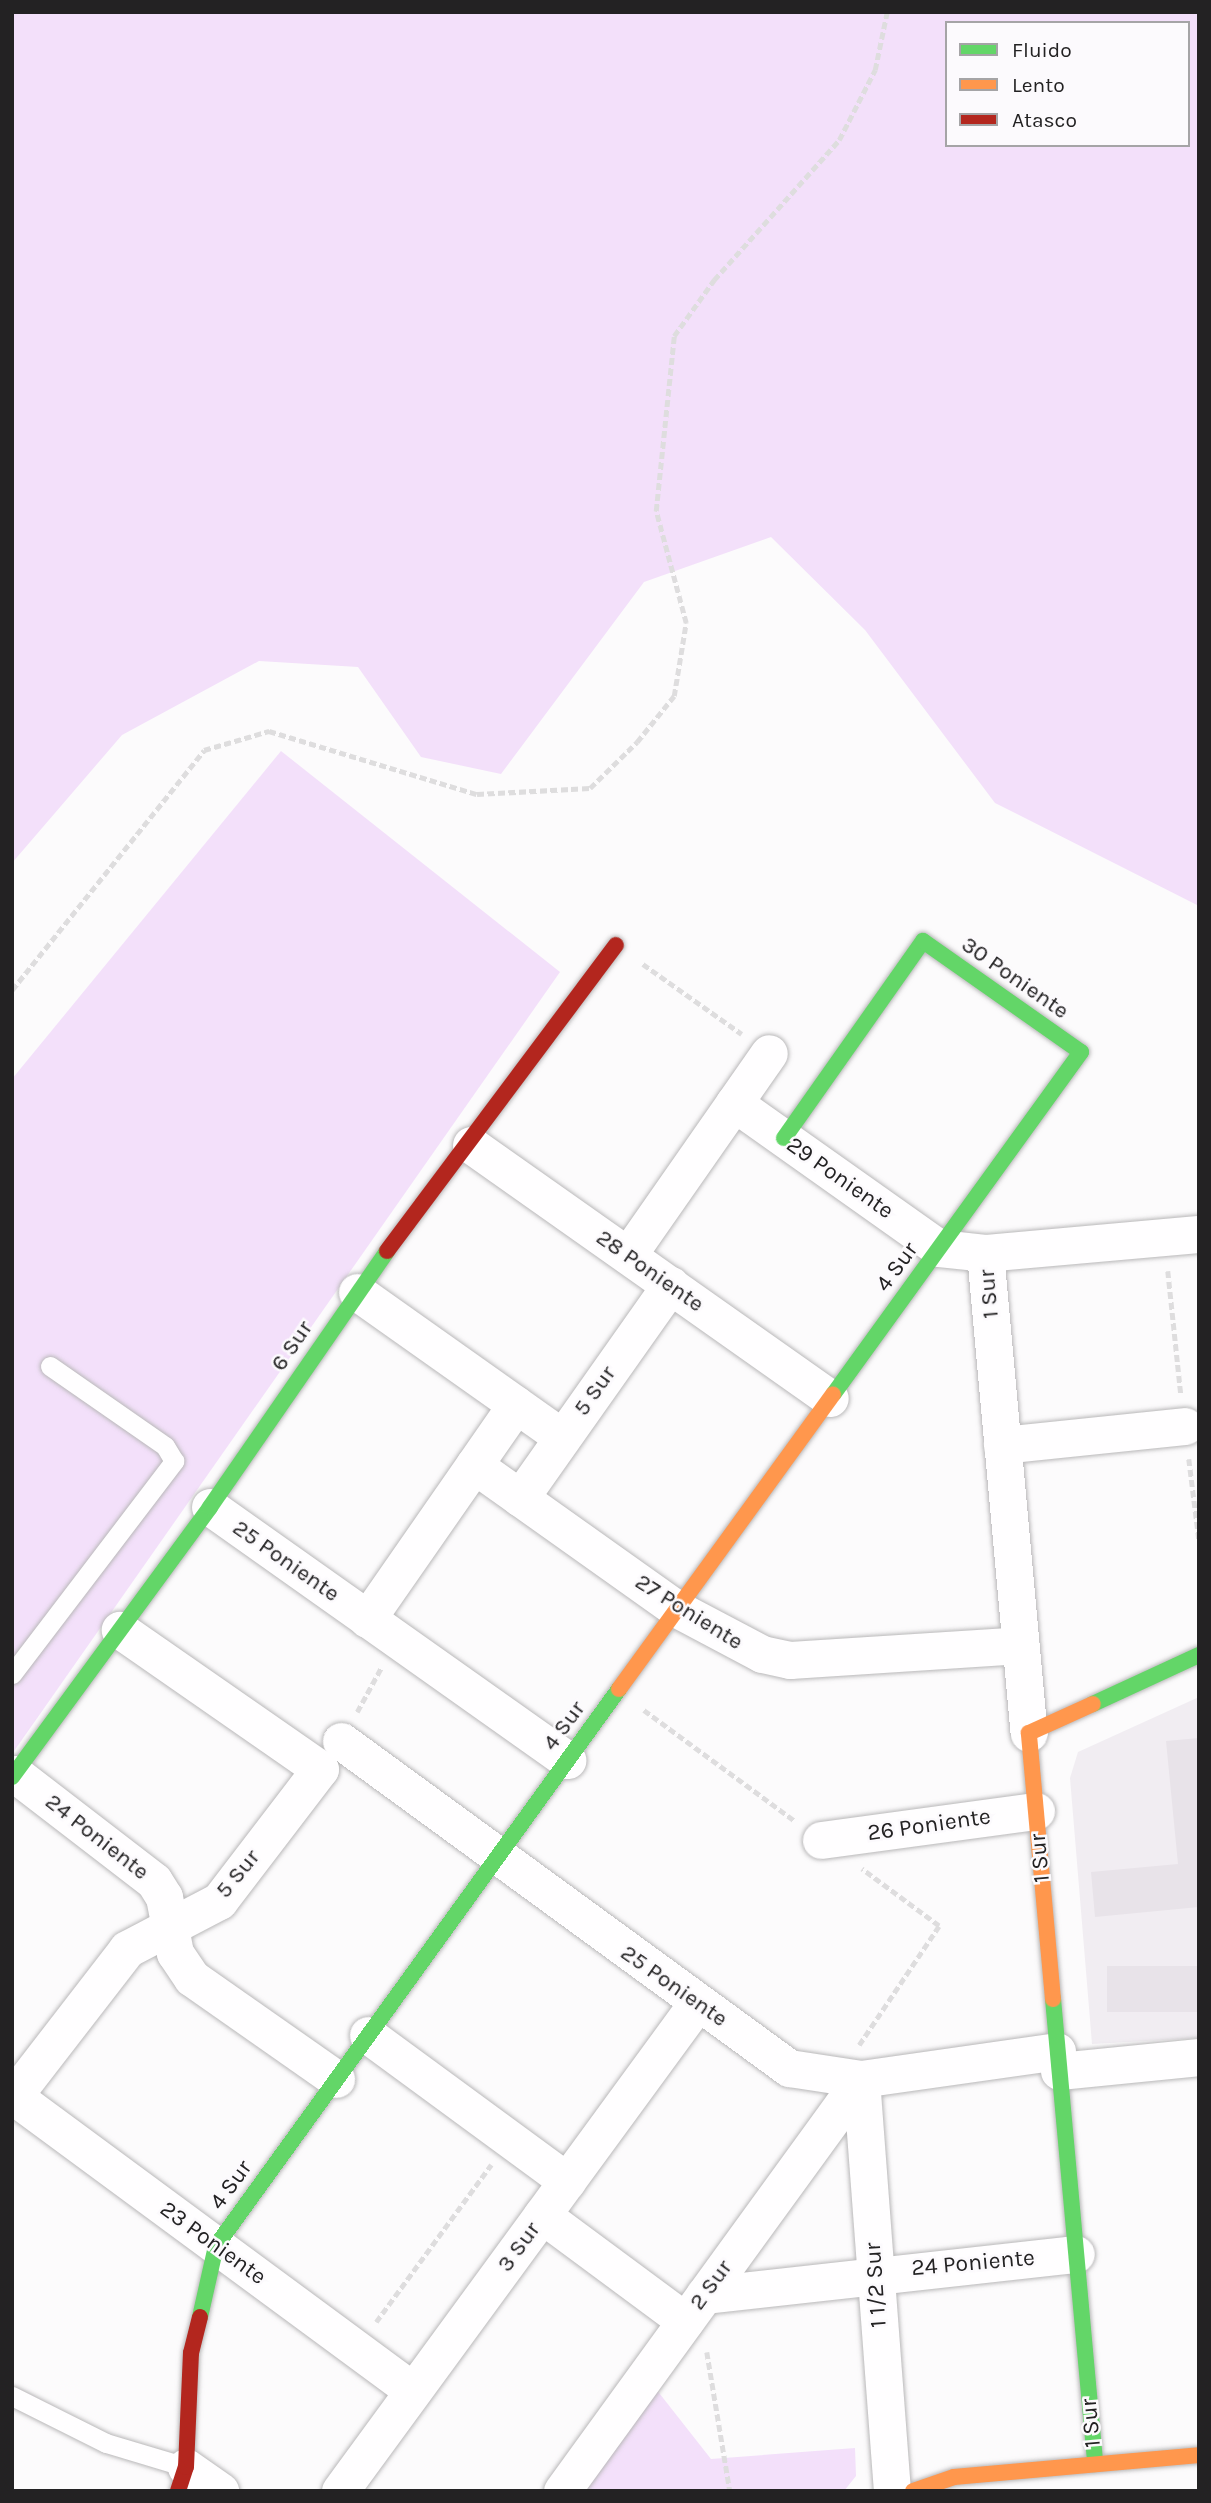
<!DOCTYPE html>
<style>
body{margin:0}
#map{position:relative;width:1211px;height:2503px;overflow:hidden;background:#fcfbfc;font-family:Karla,sans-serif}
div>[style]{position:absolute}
.built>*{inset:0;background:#f1edf2}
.green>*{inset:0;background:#f3e0fa}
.building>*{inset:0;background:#e8e3e9;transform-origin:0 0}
.path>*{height:4.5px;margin-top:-2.25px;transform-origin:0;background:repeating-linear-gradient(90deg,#deddde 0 7px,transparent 0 10.5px)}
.roads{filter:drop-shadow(0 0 2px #b9b8b9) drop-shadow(0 0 2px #b9b8b9)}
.lane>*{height:19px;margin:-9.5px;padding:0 9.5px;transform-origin:9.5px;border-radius:9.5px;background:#fffeff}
.street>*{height:37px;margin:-18.5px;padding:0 18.5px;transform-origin:18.5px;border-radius:18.5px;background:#fffeff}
.fast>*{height:16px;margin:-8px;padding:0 8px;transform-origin:8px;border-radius:8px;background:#63d668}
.slow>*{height:16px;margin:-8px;padding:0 8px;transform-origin:8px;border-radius:8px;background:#ff974d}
.jam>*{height:16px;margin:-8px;padding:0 8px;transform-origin:8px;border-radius:8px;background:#b3261e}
span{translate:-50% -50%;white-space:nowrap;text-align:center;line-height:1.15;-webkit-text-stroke:5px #fcfafd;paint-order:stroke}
.street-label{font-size:23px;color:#232223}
.frame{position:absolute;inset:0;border:14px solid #232223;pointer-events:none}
.legend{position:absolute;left:945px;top:21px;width:245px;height:126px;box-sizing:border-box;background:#fcfafd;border:2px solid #a5a4a6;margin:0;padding:9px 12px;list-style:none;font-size:21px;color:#232223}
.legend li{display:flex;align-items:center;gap:14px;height:35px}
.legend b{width:35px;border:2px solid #a5a4a6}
</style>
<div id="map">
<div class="built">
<i style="clip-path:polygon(1199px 1697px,1199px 2038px,1092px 2044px,1070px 1778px,1078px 1752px)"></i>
</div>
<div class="green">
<i style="clip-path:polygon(evenodd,12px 12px,1199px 12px,1199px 906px,995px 803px,865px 630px,771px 537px,644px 582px,501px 774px,421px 757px,358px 667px,259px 661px,122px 735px,12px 863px,12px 12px,947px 23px,1188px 23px,1188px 145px,947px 145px,947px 23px)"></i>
<i style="clip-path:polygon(281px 751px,560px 972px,12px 1754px,12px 1079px)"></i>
<i style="clip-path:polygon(656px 2389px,711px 2459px,855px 2448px,856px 2476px,844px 2491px,578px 2491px)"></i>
</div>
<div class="building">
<i style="clip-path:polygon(1199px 1738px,1199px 1907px,1095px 1917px,1091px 1872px,1178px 1864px,1166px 1741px)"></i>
<i style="left:1199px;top:1966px;width:46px;height:92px;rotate:90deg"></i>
</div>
<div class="path">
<i style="left:643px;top:964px;width:121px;rotate:35.3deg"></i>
<i style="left:12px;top:990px;width:307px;rotate:-51.3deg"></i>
<i style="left:204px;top:750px;width:68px;rotate:-16.3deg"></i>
<i style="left:269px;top:731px;width:217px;rotate:16.9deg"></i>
<i style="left:477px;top:794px;width:113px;rotate:-3deg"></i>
<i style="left:590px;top:788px;width:66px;rotate:-44.4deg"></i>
<i style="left:637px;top:742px;width:59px;rotate:-51.2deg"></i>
<i style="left:674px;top:696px;width:74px;rotate:-80.7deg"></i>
<i style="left:686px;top:623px;width:116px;rotate:-105deg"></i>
<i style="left:656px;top:511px;width:176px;rotate:-84.1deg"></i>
<i style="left:674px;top:336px;width:69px;rotate:-54.5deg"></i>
<i style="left:714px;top:280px;width:188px;rotate:-48.2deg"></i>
<i style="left:839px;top:140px;width:79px;rotate:-62.8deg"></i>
<i style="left:875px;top:70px;width:59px;rotate:-78.3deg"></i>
<i style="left:1168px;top:1271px;width:124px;rotate:84deg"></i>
<i style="left:1189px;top:1459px;width:81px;rotate:82.9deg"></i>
<i style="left:644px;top:1710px;width:187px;rotate:36.3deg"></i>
<i style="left:357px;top:1712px;width:50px;rotate:-61.4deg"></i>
<i style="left:859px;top:2045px;width:143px;rotate:-56.1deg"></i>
<i style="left:939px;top:1926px;width:96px;rotate:-143.5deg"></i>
<i style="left:376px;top:2322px;width:195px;rotate:-53.8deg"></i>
<i style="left:707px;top:2352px;width:141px;rotate:80.6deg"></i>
</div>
<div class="roads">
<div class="lane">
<i style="left:12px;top:1674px;width:268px;rotate:-52.7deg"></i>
<i style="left:174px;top:1461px;width:17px;rotate:-121deg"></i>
<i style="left:165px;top:1446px;width:140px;rotate:-145.2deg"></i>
<i style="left:12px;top:2396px;width:105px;rotate:26.6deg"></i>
<i style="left:106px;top:2443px;width:84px;rotate:16.7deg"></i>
</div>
<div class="street">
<i style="left:734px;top:1103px;width:251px;rotate:35.3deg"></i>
<i style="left:939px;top:1248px;width:46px;rotate:6.2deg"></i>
<i style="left:985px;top:1253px;width:215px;rotate:-5.1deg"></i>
<i style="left:471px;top:1145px;width:439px;rotate:35.2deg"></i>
<i style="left:985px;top:1253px;width:482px;rotate:84.8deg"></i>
<i style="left:628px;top:1255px;width:246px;rotate:-55.1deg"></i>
<i style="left:357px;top:1292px;width:251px;rotate:35.3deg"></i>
<i style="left:1002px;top:1445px;width:184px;rotate:-5.9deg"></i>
<i style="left:474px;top:1465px;width:249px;rotate:35.4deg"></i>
<i style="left:677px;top:1609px;width:96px;rotate:27.9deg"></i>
<i style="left:762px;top:1654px;width:29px;rotate:12deg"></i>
<i style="left:790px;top:1660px;width:231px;rotate:-3.7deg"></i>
<i style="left:520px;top:1498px;width:261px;rotate:-54.8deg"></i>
<i style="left:210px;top:1507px;width:438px;rotate:35.3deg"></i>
<i style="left:367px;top:1619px;width:261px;rotate:-55.2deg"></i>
<i style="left:341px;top:1741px;width:555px;rotate:36.13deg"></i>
<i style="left:789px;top:2068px;width:73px;rotate:8.7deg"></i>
<i style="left:861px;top:2079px;width:198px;rotate:-8.1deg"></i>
<i style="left:15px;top:1774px;width:175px;rotate:37.6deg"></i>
<i style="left:154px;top:1881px;width:19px;rotate:58deg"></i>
<i style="left:164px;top:1897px;width:57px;rotate:78.9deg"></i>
<i style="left:175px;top:1953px;width:30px;rotate:56deg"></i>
<i style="left:192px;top:1978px;width:176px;rotate:35deg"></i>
<i style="left:821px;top:1840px;width:217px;rotate:-7.7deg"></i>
<i style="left:368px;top:2035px;width:247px;rotate:36.3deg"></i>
<i style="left:1059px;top:2071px;width:141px;rotate:-5.7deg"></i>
<i style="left:861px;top:2079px;width:413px;rotate:85.7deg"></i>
<i style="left:12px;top:2095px;width:498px;rotate:36.4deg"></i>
<i style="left:12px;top:2098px;width:188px;rotate:-52.3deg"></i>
<i style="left:127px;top:1949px;width:104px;rotate:-27.6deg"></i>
<i style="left:219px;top:1901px;width:166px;rotate:-52.6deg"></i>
<i style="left:320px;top:1769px;width:244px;rotate:-145.2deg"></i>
<i style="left:542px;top:2215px;width:178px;rotate:36.5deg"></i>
<i style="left:704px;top:2295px;width:374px;rotate:-6.3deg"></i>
<i style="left:186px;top:2467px;width:42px;rotate:35.2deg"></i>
<i style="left:340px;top:2491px;width:605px;rotate:-53.81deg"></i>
<i style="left:562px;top:2491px;width:509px;rotate:-54.03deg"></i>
</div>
<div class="fast">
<i style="left:784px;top:1138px;width:241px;rotate:-54.8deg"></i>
<i style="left:923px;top:941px;width:193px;rotate:35.1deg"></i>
<i style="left:1081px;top:1052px;width:422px;rotate:125.9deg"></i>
<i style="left:1093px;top:1704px;width:117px;rotate:-24.8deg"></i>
<i style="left:12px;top:1777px;width:335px;rotate:-53.7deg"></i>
<i style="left:210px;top:1507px;width:311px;rotate:-55.3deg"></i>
<i style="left:1053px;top:1999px;width:467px;rotate:84.8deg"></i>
<i style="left:200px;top:2317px;width:73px;rotate:-77.3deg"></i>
<i style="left:216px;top:2246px;width:688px;rotate:-54.11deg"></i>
</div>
<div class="slow">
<i style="left:619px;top:1689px;width:364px;rotate:-54deg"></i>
<i style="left:1053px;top:1999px;width:267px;rotate:-95.2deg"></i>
<i style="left:1029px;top:1733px;width:70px;rotate:-24.4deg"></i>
<i style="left:913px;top:2491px;width:43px;rotate:-18.9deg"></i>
<i style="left:954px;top:2477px;width:246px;rotate:-5.1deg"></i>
</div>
<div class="jam">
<i style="left:387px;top:1251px;width:382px;rotate:-53.2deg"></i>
<i style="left:178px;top:2491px;width:25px;rotate:-72deg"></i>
<i style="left:186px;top:2467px;width:114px;rotate:-87.5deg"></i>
<i style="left:191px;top:2353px;width:37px;rotate:-76deg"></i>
</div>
</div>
<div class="street-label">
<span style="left:1015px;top:978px;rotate:35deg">30 Poniente</span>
<span style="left:840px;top:1178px;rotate:35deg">29 Poniente</span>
<span style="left:897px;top:1267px;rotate:-54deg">4 Sur</span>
<span style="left:650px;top:1271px;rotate:35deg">28 Poniente</span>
<span style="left:989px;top:1294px;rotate:-95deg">1 Sur</span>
<span style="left:292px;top:1346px;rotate:-56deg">6 Sur</span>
<span style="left:595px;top:1391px;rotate:-55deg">5 Sur</span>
<span style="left:286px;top:1561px;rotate:35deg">25 Poniente</span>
<span style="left:689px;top:1612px;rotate:32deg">27 Poniente</span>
<span style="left:564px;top:1726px;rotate:-54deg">4 Sur</span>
<span style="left:929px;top:1825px;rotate:-8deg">26 Poniente</span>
<span style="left:97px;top:1837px;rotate:38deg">24 Poniente</span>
<span style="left:1040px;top:1858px;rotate:-95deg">1 Sur</span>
<span style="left:238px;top:1874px;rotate:-51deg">5 Sur</span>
<span style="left:674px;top:1986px;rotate:35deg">25 Poniente</span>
<span style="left:231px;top:2185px;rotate:-54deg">4 Sur</span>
<span style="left:213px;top:2243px;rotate:36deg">23 Poniente</span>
<span style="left:519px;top:2247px;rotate:-54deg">3 Sur</span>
<span style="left:973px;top:2263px;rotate:-5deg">24 Poniente</span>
<span style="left:711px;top:2285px;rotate:-54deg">2 Sur</span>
<span style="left:876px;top:2285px;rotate:-94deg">1 1/2 Sur</span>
<span style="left:1091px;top:2423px;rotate:-95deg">1 Sur</span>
</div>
<div class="frame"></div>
<ul class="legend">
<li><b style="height:9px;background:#63d668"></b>Fluido</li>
<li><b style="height:9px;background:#ff974d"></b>Lento</li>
<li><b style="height:9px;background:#b3261e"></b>Atasco</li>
</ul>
</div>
